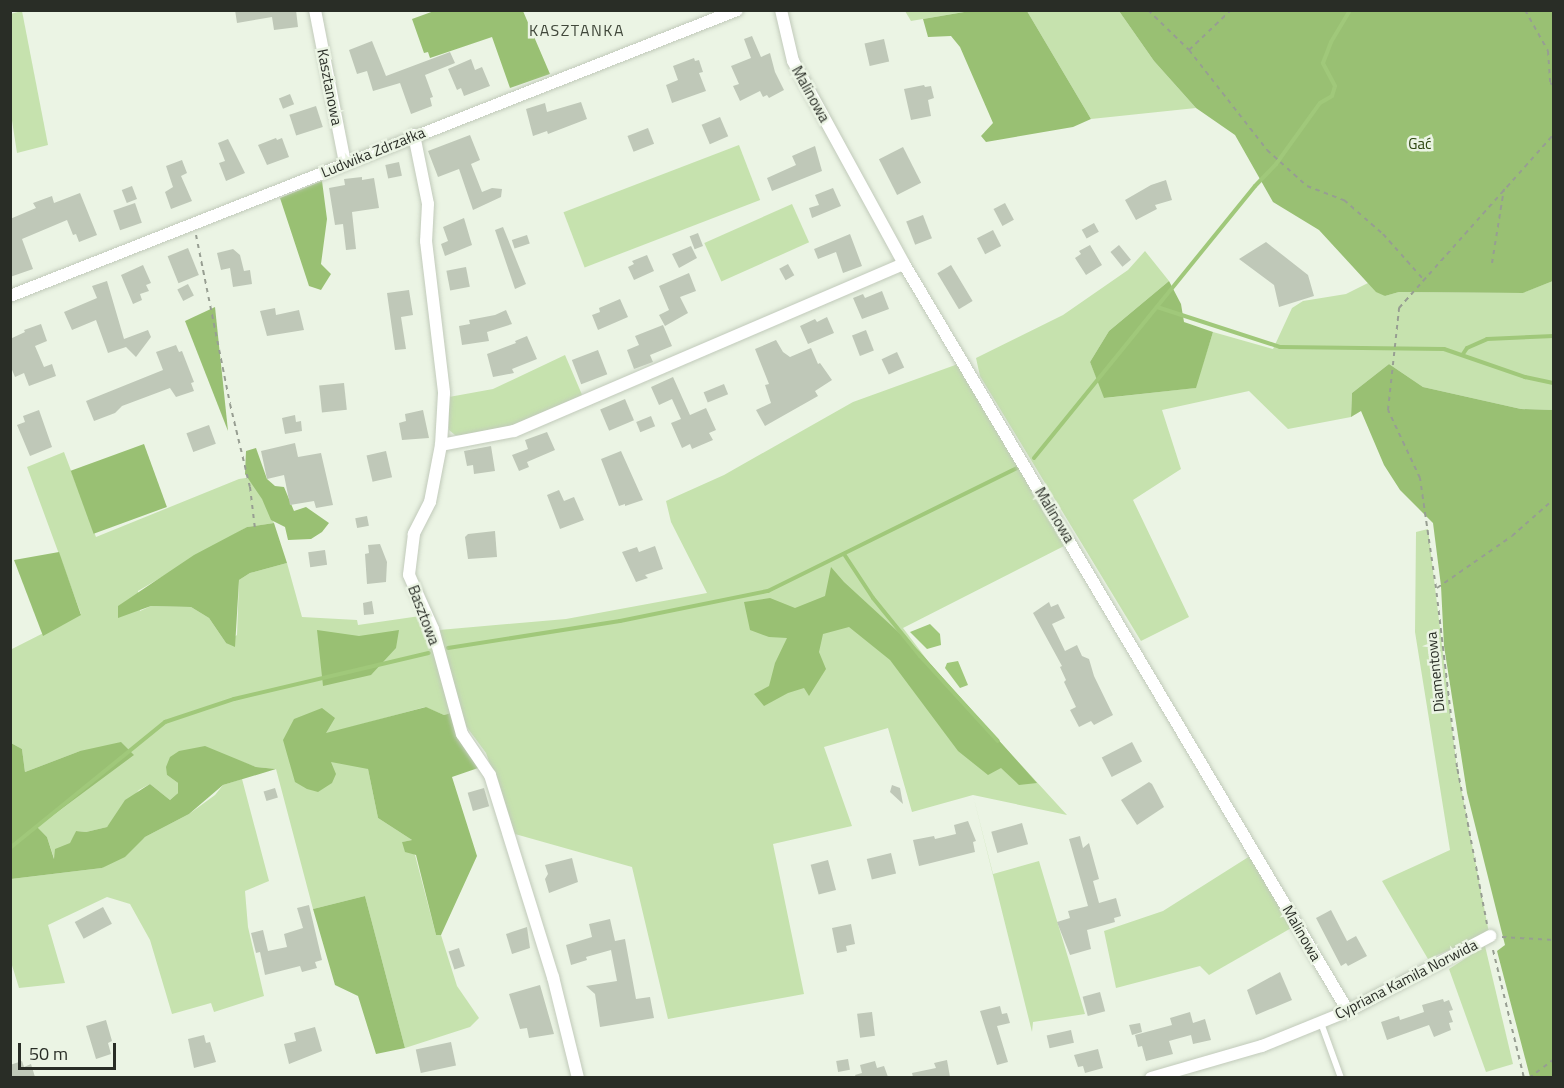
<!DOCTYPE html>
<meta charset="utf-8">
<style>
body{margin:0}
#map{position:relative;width:1564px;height:1088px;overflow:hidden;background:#ebf4e4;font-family:"Titillium Web",sans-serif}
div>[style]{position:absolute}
.green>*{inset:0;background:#c6e2ae;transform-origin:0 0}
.forest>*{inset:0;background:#99c073;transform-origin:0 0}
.water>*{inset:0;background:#a0c87a}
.stream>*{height:4px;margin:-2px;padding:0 2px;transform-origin:2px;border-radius:2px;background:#a0c87a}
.building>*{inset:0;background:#bfc8b8;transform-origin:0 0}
.path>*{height:2px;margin-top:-1px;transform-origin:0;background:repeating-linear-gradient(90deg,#979e92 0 4.5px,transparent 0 9px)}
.roads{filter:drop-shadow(0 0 2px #c1caba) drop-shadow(0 0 2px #c1caba)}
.service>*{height:6px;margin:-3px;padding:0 3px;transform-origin:3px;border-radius:3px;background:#fff}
.minor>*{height:12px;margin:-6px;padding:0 6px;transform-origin:6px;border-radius:6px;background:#fff}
span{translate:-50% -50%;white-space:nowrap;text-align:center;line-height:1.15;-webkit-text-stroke:5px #ebf4e4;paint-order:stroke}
.street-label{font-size:15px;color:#292d26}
.park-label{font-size:15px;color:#2d460f}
.neighbourhood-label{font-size:16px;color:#41483b;letter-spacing:1.5px}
.frame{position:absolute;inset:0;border:12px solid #292d26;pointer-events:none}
.scale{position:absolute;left:18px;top:1043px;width:98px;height:27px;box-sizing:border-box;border:3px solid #292d26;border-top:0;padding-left:8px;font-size:18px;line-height:21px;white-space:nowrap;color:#292d26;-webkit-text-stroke:4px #ebf4e4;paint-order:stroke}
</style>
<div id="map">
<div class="green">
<i style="clip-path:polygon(22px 11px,48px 145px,17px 153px,11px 114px,10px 14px)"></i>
<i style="clip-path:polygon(905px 11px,905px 10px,970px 11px,911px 21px)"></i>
<i style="clip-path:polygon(1027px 11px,1119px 11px,1154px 61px,1196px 108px,1091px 119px)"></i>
<i style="left:739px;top:145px;width:59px;height:188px;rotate:69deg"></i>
<i style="left:792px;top:204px;width:42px;height:96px;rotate:66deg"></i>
<i style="clip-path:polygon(1145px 251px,1169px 281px,1109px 331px,1090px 362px,1105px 398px,1195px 388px,1213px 332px,1273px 349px,1292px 308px,1303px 301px,1346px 294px,1368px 283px,1385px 296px,1399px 292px,1522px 293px,1553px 281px,1553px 410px,1521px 409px,1423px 387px,1389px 364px,1352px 393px,1351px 417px,1288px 429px,1249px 391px,1162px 410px,1181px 469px,1133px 500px,1189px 617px,1141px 641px,980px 376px,976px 358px,1063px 315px,1128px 270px)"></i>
<i style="clip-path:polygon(565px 355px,583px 397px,518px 424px,468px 435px,455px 435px,449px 430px,449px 397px,493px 389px)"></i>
<i style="clip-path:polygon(958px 364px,1066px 545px,903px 628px,937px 673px,1067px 815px,973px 795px,993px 874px,1039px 861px,1085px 1014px,1033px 1022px,1032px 1032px,973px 795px,912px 812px,888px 728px,824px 747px,852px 826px,773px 844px,804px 994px,668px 1019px,632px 867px,515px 834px,486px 753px,466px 726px,443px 654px,439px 630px,566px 619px,707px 593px,671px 522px,666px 501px,724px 475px,853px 402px)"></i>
<i style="clip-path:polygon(64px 452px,96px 537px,239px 479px,252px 477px,274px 523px,247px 527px,138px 591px,140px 611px,151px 606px,191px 607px,209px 618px,226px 643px,237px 635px,239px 580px,250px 573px,287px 563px,302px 617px,357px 620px,358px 625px,420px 616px,428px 630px,451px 713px,444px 715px,425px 707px,326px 734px,368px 769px,378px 818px,412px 840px,402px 842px,415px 855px,436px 935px,441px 935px,457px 986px,479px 1018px,470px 1027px,405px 1048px,365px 896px,313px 909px,276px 769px,256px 767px,237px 760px,167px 775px,178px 783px,178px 793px,170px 800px,150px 784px,139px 790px,107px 827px,86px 832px,76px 831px,71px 843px,55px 861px,47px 837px,36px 827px,80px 751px,25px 772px,22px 749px,11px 743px,10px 650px,81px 614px,27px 467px)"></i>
<i style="clip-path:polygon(1428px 529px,1456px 761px,1489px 933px,1428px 959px,1382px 881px,1450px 850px,1415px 632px,1416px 532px)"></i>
<i style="clip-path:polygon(242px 779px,269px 881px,245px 891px,248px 927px,264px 996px,214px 1012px,211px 1003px,172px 1014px,150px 940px,130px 904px,107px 897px,48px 925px,65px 983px,19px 988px,11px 962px,11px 879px,102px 868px,145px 837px,189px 814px,215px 795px,223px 785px)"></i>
<i style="clip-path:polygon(1250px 856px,1293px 927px,1209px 975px,1200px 966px,1116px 988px,1104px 931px,1163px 911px)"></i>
<i style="clip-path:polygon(1485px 946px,1513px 1064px,1486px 1072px,1449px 969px)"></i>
</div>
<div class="forest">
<i style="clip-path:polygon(434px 11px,523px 11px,550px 74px,510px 88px,492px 37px,430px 58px,428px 52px,424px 53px,412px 19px)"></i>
<i style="clip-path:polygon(970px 11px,1027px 11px,1091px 119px,1073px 127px,986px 142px,981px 136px,993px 123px,960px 47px,951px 36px,928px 37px,923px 19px)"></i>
<i style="clip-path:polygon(1119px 11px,1553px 11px,1553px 281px,1523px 293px,1399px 292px,1385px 296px,1376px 292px,1319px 230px,1273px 202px,1235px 135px,1196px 108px,1154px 61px)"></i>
<i style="clip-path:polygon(322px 181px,327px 219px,321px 264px,331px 274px,321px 290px,309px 286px,280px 198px)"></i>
<i style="clip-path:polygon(1169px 281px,1181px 304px,1184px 322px,1213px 332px,1196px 388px,1104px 398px,1090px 362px,1109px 331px)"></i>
<i style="clip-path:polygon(215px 307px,228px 431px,185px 321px)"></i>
<i style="clip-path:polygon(1389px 364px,1423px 387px,1521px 409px,1553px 410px,1553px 1077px,1530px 1077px,1497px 951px,1505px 945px,1467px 793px,1444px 646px,1441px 586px,1433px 523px,1400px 490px,1384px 465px,1361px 411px,1351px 417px,1352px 393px)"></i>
<i style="left:144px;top:444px;width:67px;height:78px;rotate:70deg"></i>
<i style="clip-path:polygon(256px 448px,267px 479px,275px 486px,284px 487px,294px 511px,306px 507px,329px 523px,322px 532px,311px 539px,288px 540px,285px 527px,271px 520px,262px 499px,245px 474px,246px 451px)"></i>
<i style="clip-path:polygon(274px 523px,287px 563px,250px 573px,239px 580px,235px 647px,226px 643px,209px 618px,191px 607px,151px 606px,118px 618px,118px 606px,194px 555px,247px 527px)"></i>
<i style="clip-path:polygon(59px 552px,81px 615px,43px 636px,14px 560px)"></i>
<i style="clip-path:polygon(831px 567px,844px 582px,919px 651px,1037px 783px,1019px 785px,1001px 768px,988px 775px,958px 751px,890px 660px,849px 627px,823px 634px,819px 652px,826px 669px,809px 696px,804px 688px,788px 693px,764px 706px,754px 694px,769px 686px,775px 663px,787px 638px,769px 637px,750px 630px,744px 602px,770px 598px,795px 608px,825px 596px)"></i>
<i style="clip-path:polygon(317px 630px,359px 636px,399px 630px,396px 648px,371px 675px,323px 686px)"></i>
<i style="clip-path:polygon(426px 707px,444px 715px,451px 713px,481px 767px,452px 777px,477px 856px,441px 935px,436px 935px,416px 855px,405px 852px,402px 842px,412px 840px,378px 818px,368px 769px,331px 762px,336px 774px,332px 783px,318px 792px,307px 789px,295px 782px,283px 740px,294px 719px,322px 708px,335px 718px,326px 733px)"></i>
<i style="clip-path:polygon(121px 742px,134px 755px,37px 827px,47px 837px,54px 859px,55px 849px,70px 843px,76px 831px,86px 832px,107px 827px,125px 800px,150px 784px,170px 800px,178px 793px,178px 783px,167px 775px,166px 767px,170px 757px,179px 751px,205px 746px,256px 767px,276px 769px,223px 785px,189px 814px,145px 837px,125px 857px,102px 868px,11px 879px,11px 743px,22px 749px,25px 772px,80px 751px)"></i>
<i style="clip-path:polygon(365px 896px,405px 1048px,376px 1054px,358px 996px,335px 985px,313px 909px)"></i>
</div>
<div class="water">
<i style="clip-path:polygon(930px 624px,940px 634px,941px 645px,927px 649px,910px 632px)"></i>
<i style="clip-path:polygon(958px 661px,968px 685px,960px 688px,945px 668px,947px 663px)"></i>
</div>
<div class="stream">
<i style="left:1157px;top:307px;width:129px;rotate:18deg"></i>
<i style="left:1280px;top:347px;width:164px;rotate:0.7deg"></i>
<i style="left:1444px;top:349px;width:86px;rotate:19.1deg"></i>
<i style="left:1525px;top:377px;width:30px;rotate:12deg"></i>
<i style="left:1463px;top:354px;width:7px;rotate:-56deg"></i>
<i style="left:1467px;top:348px;width:22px;rotate:-24deg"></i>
<i style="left:1487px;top:339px;width:67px;rotate:-2.6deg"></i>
<i style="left:1034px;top:458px;width:350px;rotate:-50.9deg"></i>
<i style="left:1255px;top:186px;width:30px;rotate:-46deg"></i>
<i style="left:1276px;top:164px;width:75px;rotate:-54.2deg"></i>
<i style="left:1320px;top:103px;width:14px;rotate:-30deg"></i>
<i style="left:1332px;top:96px;width:10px;rotate:-73deg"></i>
<i style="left:1335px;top:86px;width:26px;rotate:-118deg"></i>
<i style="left:1323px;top:63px;width:22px;rotate:-69deg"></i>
<i style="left:1331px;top:42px;width:37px;rotate:-59deg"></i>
<i style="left:844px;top:554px;width:53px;rotate:56.6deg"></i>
<i style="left:873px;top:598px;width:75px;rotate:51deg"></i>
<i style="left:920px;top:656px;width:115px;rotate:47.5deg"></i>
<i style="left:448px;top:648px;width:174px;rotate:-8.9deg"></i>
<i style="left:620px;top:621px;width:151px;rotate:-11.5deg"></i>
<i style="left:768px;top:591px;width:280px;rotate:-26.3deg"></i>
<i style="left:10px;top:848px;width:200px;rotate:-39.1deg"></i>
<i style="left:165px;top:722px;width:73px;rotate:-18.4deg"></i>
<i style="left:234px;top:699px;width:200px;rotate:-13.3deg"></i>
</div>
<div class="building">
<i style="clip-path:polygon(235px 10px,296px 10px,298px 27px,274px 30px,272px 17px,237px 23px)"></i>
<i style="clip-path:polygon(752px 36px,761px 57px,770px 53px,775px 72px,784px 90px,769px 98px,767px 95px,763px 97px,760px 91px,740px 101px,733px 86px,739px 84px,731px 66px,751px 58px,744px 39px)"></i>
<i style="left:884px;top:39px;width:23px;height:20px;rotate:77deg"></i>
<i style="clip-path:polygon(372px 41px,386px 76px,450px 52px,455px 63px,425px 75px,433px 97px,430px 98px,432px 106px,411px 114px,400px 83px,373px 91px,367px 71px,357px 74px,349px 50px)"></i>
<i style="clip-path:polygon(694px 58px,695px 61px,699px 60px,703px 72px,699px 73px,706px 91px,672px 103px,666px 85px,678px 80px,673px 66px)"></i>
<i style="clip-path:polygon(471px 59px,475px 70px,482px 67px,490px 86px,464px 96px,461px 88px,457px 90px,448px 69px)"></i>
<i style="clip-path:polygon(924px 85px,925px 87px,931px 86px,934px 98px,928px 100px,931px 116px,911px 120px,904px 89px)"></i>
<i style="left:290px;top:94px;width:11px;height:12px;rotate:68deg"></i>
<i style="clip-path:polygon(581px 102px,587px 119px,548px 134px,547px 131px,533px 136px,526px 109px,545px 103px,547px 112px)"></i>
<i style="left:316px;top:106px;width:22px;height:28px;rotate:72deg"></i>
<i style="left:720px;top:117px;width:21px;height:20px;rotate:67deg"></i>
<i style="left:648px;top:128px;width:17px;height:22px;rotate:69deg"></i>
<i style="clip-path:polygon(470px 135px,480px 160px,471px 164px,482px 192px,492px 188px,502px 189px,501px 197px,473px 210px,459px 169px,438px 177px,428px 151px)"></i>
<i style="clip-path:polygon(276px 138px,277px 140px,282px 138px,289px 157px,267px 165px,258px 145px)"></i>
<i style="clip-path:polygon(228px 139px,245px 173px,226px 181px,219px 163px,225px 161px,218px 143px)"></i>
<i style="clip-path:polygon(815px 146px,822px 171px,772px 191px,767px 178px,796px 165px,792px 156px)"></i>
<i style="left:903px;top:147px;width:40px;height:27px;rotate:63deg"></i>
<i style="clip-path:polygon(182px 160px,187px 173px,181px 176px,192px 201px,171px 209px,165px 192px,173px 187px,166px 166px)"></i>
<i style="left:399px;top:162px;width:14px;height:14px;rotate:78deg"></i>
<i style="clip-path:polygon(362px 177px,362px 180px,374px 178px,379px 208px,352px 212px,356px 249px,346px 250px,343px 224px,335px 225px,329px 188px,345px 185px,344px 179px)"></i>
<i style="clip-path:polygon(1166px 180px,1172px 200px,1155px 205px,1157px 209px,1136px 220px,1125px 200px,1151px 185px)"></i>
<i style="left:132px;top:186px;width:14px;height:11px;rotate:69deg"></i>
<i style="clip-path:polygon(833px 188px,841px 206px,812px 218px,809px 208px,819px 205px,815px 195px)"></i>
<i style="clip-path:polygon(80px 193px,97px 235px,79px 242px,76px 234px,73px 235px,67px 220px,22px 239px,33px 269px,10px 277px,10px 219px,36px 208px,33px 203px,52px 196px,54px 203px)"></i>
<i style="left:135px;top:203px;width:21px;height:23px;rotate:71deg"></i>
<i style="left:1005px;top:203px;width:19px;height:13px;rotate:62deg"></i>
<i style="left:923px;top:215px;width:25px;height:18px;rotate:69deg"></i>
<i style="clip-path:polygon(464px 218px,472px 245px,445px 256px,441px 244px,448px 241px,443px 227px)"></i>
<i style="left:1094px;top:223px;width:10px;height:14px;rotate:61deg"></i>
<i style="clip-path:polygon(503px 227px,526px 284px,515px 289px,495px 230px)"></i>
<i style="left:993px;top:230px;width:18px;height:18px;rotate:63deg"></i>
<i style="left:698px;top:233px;width:14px;height:9px;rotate:69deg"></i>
<i style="clip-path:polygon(850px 234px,862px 266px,843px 273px,836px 252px,818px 259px,814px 249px)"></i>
<i style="left:527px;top:235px;width:9px;height:16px;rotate:72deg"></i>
<i style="clip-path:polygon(1266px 242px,1308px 275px,1314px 296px,1279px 307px,1274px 285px,1239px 259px)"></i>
<i style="clip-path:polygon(1090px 245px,1102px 265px,1086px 275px,1075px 258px,1081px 254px,1079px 251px)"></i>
<i style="left:1119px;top:245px;width:19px;height:11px;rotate:51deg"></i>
<i style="clip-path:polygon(691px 246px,697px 258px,679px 268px,672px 254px)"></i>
<i style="left:188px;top:248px;width:29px;height:22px;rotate:68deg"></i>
<i style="clip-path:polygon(233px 249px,240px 255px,244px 271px,250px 270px,252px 284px,233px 287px,230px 268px,221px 270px,217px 253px)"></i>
<i style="clip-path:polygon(647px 255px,654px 271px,634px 280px,628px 267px,634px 264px,632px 261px)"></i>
<i style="left:788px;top:264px;width:13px;height:10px;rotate:61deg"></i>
<i style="clip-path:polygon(143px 265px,151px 283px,146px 285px,149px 291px,140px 294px,142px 300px,133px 304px,121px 275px)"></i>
<i style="left:951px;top:265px;width:42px;height:16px;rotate:59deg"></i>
<i style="left:466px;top:267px;width:20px;height:20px;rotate:79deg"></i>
<i style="clip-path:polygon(689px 273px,696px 291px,680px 297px,688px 313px,665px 326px,659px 315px,669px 310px,659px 286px)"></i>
<i style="clip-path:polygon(107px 281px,124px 339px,148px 330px,151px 337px,136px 357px,126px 347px,108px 353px,96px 320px,72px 330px,64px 312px,97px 298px,92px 286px)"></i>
<i style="left:188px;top:284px;width:13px;height:12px;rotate:63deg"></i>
<i style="clip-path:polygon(409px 290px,413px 315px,401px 317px,406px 349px,395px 350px,387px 293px)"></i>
<i style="clip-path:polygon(882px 291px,889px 309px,862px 319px,853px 298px,863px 294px,865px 298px)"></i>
<i style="clip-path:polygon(620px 299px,628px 317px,598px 330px,592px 315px,600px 312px,599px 308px)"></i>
<i style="clip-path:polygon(275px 308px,276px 315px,299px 310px,304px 330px,267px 336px,260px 311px)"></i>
<i style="clip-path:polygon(506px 310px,512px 324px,487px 332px,489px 341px,462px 345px,459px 326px,470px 324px,469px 320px,495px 315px)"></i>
<i style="clip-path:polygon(827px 317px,834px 333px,808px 344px,800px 326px,815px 319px,817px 322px)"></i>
<i style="clip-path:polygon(41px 324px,47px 341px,35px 346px,44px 367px,52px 364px,56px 376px,29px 386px,24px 373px,15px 377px,10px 365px,10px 339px,25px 332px,24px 330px)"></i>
<i style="clip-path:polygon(663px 325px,672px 346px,650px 355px,653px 362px,634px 369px,627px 350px,639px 345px,635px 336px)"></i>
<i style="left:866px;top:330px;width:22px;height:15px;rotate:69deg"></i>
<i style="clip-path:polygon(527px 336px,537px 359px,512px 369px,514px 373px,493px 377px,487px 354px,516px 343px,515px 341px)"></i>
<i style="clip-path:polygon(776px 340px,783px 352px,790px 357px,811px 348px,818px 364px,820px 363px,832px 380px,815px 391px,818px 396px,765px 426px,756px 410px,771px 403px,765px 385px,769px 384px,755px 349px)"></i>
<i style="clip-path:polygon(176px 345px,179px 352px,182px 351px,194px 382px,191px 383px,194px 391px,176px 397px,170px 388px,122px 406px,115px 413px,94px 421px,86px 401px,163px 370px,156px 352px)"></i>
<i style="left:598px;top:350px;width:26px;height:28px;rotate:69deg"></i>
<i style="left:897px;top:352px;width:17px;height:17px;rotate:65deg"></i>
<i style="clip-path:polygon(673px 377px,690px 415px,706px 408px,716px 430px,709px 433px,713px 440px,692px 449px,690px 444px,682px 448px,671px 423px,681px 419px,672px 399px,659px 405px,651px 387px)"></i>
<i style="left:344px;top:383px;width:27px;height:25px;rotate:84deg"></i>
<i style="left:724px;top:384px;width:11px;height:22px;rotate:68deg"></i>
<i style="left:625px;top:399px;width:23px;height:27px;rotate:67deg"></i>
<i style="clip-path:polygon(39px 410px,52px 447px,30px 456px,17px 425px,25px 422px,23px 416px)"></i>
<i style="clip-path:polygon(423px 410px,429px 438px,402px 440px,399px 423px,406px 421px,405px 414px)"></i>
<i style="clip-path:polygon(295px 415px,296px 422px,301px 421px,302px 431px,285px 434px,282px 418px)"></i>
<i style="left:651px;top:416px;width:11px;height:16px;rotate:68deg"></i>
<i style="left:209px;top:425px;width:20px;height:24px;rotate:70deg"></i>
<i style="clip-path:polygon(547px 432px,555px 450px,527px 462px,529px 467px,519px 471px,512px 455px,528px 449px,525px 440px)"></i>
<i style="clip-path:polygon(295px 443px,298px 457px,321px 453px,333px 505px,316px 508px,314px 501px,290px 505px,284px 475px,267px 479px,261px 451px)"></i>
<i style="clip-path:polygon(491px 446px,495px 471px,474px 474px,473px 465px,467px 466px,464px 451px)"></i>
<i style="left:386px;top:451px;width:27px;height:20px;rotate:77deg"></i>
<i style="clip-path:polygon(621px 451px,643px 500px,625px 506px,625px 504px,619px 506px,601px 459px)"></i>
<i style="clip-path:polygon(559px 490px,564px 501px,574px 497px,584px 520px,560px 529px,547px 495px)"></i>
<i style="left:367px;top:516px;width:10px;height:12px;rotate:79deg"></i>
<i style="clip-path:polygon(495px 531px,497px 557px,468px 559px,465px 537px,468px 534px)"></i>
<i style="clip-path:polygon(380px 544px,387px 562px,386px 582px,367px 584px,365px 554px,369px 553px,368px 545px)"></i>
<i style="clip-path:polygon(655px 546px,663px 569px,645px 575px,648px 578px,636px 582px,622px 552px,637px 547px,639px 552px)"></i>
<i style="left:325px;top:550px;width:15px;height:17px;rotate:82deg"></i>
<i style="clip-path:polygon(372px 601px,374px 614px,364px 615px,363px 603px)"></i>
<i style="clip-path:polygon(1049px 602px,1051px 607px,1058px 604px,1065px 618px,1052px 624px,1065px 651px,1077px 645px,1082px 656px,1089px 659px,1094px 676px,1113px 715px,1094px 725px,1091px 721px,1079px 727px,1070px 710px,1076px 707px,1064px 682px,1066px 680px,1060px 667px,1062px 666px,1033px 613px)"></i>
<i style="left:1132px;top:742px;width:22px;height:34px;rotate:63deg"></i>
<i style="clip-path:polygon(1149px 782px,1152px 784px,1164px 807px,1137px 825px,1121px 800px)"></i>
<i style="clip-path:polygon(892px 785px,900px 788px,903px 804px,890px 792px)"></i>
<i style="left:275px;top:788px;width:10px;height:12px;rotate:73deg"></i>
<i style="left:484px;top:788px;width:19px;height:17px;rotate:74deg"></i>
<i style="clip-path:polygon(968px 821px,976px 841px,973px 842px,975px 852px,919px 866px,913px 840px,934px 836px,935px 839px,956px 834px,954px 825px)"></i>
<i style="left:1022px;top:823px;width:22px;height:32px;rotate:74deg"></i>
<i style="clip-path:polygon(1080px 836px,1083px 848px,1089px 843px,1099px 879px,1093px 881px,1099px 903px,1116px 898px,1121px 916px,1114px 918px,1115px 922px,1087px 930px,1091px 949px,1070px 955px,1057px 922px,1070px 918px,1068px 911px,1088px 906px,1069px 839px)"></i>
<i style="left:891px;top:853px;width:21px;height:25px;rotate:76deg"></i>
<i style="clip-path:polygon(572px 858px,578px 882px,549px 893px,545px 879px,548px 874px,545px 865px)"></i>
<i style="left:828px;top:860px;width:31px;height:18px;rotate:75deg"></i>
<i style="clip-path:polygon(309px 905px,322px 960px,315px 962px,317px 968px,302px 972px,300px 966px,265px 975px,260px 952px,256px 953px,251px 933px,263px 930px,268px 951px,287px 947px,284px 934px,303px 928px,297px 908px)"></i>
<i style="left:103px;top:907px;width:19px;height:32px;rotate:62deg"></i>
<i style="clip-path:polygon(1331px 910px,1347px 941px,1356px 936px,1367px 956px,1348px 966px,1346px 963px,1341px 966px,1316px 918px)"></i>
<i style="clip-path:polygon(610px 919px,615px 941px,625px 939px,636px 999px,650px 997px,654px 1018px,600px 1027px,595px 994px,586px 986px,617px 981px,611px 950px,586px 957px,587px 960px,571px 965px,566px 945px,592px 937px,589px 924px)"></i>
<i style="clip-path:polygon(851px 924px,855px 944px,846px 946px,847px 951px,837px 953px,832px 928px)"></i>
<i style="clip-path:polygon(527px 927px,530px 948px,512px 954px,506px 934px)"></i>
<i style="left:459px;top:948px;width:19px;height:11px;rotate:72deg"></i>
<i style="clip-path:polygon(1280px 972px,1292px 1000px,1256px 1015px,1247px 990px)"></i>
<i style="clip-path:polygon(540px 985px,554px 1034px,529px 1038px,527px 1028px,520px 1029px,509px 994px)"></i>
<i style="left:1100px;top:992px;width:20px;height:18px;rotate:75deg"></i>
<i style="clip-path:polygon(1443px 999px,1444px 1002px,1449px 1000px,1453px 1010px,1449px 1011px,1453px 1022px,1449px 1023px,1451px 1030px,1434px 1037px,1429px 1025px,1387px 1040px,1381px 1022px,1399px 1016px,1400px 1020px,1424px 1012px,1422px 1005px)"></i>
<i style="clip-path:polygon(1000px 1006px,1002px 1014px,1007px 1013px,1010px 1023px,997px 1026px,1008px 1062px,997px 1065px,980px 1011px)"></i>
<i style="left:872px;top:1012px;width:24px;height:15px;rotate:83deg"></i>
<i style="clip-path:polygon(1190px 1012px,1193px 1023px,1205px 1019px,1211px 1040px,1193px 1044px,1191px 1035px,1169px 1041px,1173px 1054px,1146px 1061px,1142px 1046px,1138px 1047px,1135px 1035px,1172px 1025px,1170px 1018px)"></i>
<i style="clip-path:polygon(106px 1020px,112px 1041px,108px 1043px,111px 1054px,96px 1059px,86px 1026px)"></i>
<i style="clip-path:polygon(1140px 1023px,1142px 1032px,1132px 1035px,1129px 1025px)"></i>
<i style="clip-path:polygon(315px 1027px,322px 1051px,289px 1064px,284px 1044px,296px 1041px,294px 1033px)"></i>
<i style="left:1071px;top:1030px;width:13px;height:25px;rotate:77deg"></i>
<i style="clip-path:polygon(204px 1035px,206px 1043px,210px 1042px,216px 1062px,194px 1068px,188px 1039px)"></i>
<i style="left:451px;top:1042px;width:24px;height:36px;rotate:78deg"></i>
<i style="clip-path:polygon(1098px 1049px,1103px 1068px,1085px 1073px,1083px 1066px,1078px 1067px,1074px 1055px)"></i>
<i style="left:848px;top:1059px;width:11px;height:12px;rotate:80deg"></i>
<i style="clip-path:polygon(947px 1060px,950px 1077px,913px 1077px,912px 1073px,936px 1068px,934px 1063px)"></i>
<i style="clip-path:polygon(22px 1061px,24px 1067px,31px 1064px,35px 1077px,10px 1077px,10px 1065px)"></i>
<i style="clip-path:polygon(875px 1061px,877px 1068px,884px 1066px,888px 1077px,856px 1077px,855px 1075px,862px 1073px,860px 1065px)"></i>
</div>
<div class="path">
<i style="left:1148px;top:10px;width:57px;rotate:44.3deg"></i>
<i style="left:1189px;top:50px;width:127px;rotate:52deg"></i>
<i style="left:1267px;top:150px;width:54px;rotate:42deg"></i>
<i style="left:1307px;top:186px;width:40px;rotate:21deg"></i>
<i style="left:1344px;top:200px;width:52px;rotate:41.1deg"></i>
<i style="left:1383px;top:234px;width:62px;rotate:48.3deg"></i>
<i style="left:1525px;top:10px;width:47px;rotate:60.7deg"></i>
<i style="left:1548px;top:51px;width:32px;rotate:86deg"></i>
<i style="left:1550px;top:83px;width:4px;rotate:27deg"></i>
<i style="left:1189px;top:50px;width:58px;rotate:-43.6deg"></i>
<i style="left:196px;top:235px;width:172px;rotate:78.6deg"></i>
<i style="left:230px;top:404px;width:85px;rotate:76.5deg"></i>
<i style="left:250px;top:487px;width:42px;rotate:83.2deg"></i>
<i style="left:1492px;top:263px;width:75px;rotate:-80.8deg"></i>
<i style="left:1437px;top:588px;width:91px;rotate:-34.7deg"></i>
<i style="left:1512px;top:536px;width:56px;rotate:-41.4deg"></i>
<i style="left:1487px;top:924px;width:160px;rotate:-100.8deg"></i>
<i style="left:1457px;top:767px;width:180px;rotate:-96.7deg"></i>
<i style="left:1436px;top:588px;width:111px;rotate:-98.3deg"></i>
<i style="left:1420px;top:478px;width:75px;rotate:-115.2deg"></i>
<i style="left:1388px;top:410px;width:103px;rotate:-83.8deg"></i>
<i style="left:1399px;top:308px;width:233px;rotate:-48.3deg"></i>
<i style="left:1502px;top:937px;width:52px;rotate:3.3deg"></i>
<i style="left:1493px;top:950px;width:132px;rotate:76.4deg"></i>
<i style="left:1529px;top:1078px;width:31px;rotate:-37deg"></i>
</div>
<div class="roads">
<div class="service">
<i style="left:1321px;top:1023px;width:59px;rotate:70deg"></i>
</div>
<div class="minor">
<i style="left:315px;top:10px;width:156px;rotate:78.9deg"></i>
<i style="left:781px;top:10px;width:52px;rotate:76.8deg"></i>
<i style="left:793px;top:61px;width:231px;rotate:61.3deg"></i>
<i style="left:904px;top:264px;width:869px;rotate:59.27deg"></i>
<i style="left:414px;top:135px;width:70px;rotate:78.5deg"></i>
<i style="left:428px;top:204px;width:37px;rotate:93deg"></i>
<i style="left:426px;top:241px;width:153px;rotate:83.2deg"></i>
<i style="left:444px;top:393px;width:52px;rotate:93.3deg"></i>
<i style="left:441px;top:445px;width:58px;rotate:100.9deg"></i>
<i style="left:430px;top:502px;width:36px;rotate:117deg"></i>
<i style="left:414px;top:534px;width:41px;rotate:97deg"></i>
<i style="left:409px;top:575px;width:59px;rotate:66deg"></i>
<i style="left:433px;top:629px;width:109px;rotate:74.6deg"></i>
<i style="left:462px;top:734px;width:50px;rotate:55.7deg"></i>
<i style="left:490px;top:775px;width:212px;rotate:72.7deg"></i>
<i style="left:553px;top:977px;width:104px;rotate:76.1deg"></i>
<i style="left:10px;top:296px;width:781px;rotate:-21.47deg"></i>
<i style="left:441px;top:445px;width:74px;rotate:-10.9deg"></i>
<i style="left:514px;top:431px;width:424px;rotate:-23.2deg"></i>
<i style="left:1151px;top:1078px;width:116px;rotate:-16.1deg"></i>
<i style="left:1262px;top:1046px;width:93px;rotate:-22.1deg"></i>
<i style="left:1348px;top:1011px;width:161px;rotate:-27.8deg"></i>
</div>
</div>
<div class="street-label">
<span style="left:330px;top:87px;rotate:79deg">Kasztanowa</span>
<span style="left:811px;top:94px;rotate:61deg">Malinowa</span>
<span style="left:373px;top:152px;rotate:-22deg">Ludwika Zdrzałka</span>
<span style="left:1055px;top:515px;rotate:59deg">Malinowa</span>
<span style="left:424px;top:615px;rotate:69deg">Basztowa</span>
<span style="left:1435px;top:672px;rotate:-96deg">Diamentowa</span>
<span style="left:1302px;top:933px;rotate:60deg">Malinowa</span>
<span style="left:1406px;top:979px;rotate:-27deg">Cypriana Kamila Norwida</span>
</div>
<div class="park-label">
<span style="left:1420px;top:144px">Gać</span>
</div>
<div class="neighbourhood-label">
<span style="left:577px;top:30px">KASZTANKA</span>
</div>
<div class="frame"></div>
<div class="scale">50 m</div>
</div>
